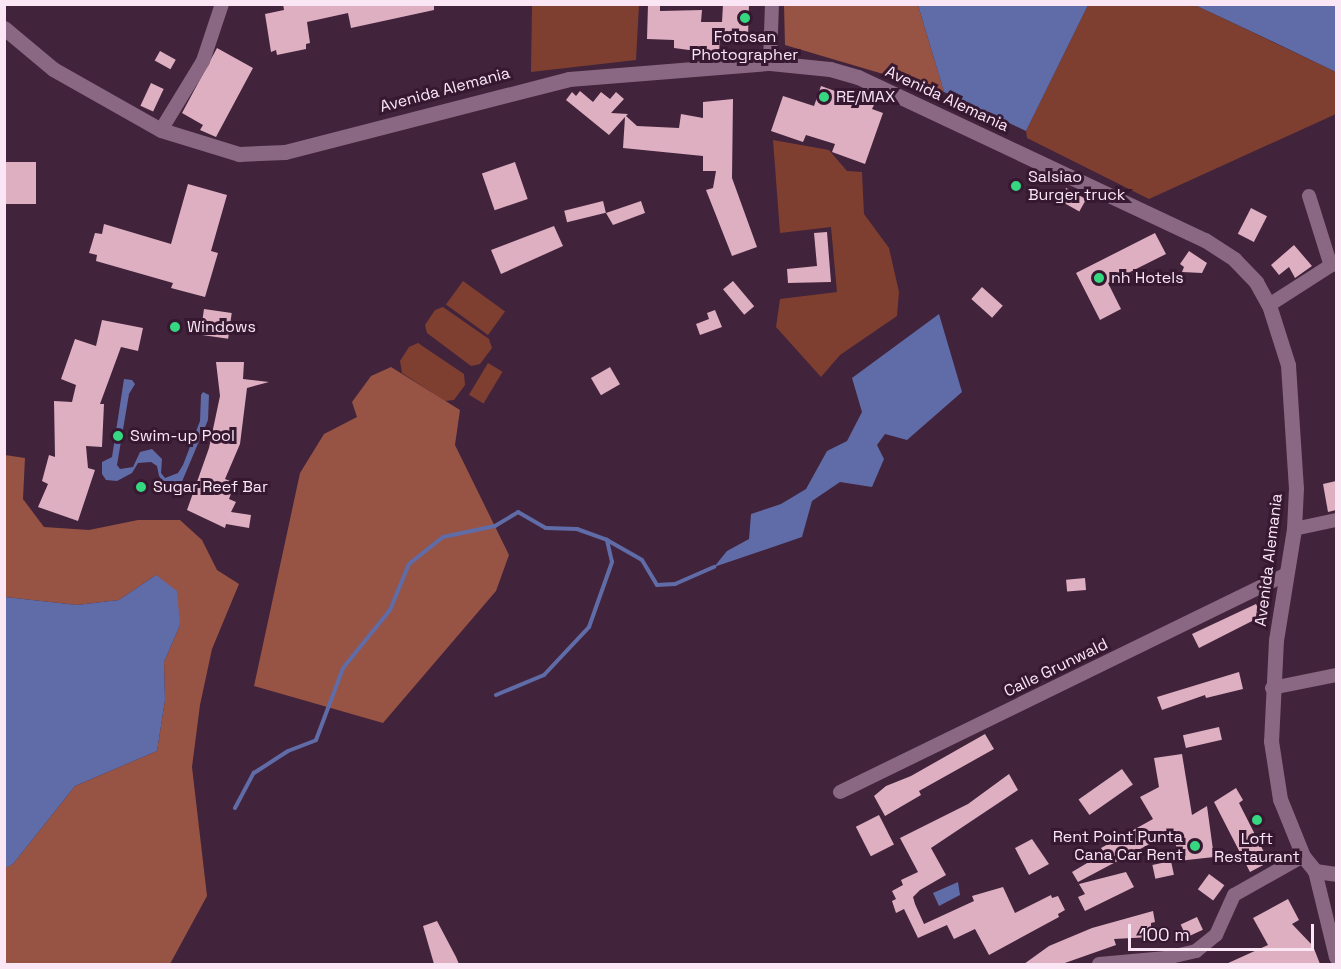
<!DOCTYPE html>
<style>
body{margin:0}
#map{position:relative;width:1341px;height:969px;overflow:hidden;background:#41233b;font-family:"Space Grotesk",sans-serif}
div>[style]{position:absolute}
.green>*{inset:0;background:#7e3f30;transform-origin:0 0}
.forest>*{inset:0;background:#975343}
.water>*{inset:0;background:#606ca7}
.stream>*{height:4px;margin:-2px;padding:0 2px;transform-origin:2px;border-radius:2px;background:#606ca7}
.building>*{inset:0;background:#deafc1;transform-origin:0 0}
.minor>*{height:14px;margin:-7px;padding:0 7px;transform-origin:7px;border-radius:7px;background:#8a6782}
.tertiary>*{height:15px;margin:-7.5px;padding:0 7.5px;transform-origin:7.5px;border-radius:7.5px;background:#8a6782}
.dots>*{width:16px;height:16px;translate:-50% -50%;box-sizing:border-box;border:3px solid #361931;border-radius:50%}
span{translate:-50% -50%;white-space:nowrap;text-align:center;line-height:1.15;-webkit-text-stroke:6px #361931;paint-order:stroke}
.poi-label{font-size:16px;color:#fbe6f6}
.left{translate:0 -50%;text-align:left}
.right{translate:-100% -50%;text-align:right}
.street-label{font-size:16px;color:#fbe6f6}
.frame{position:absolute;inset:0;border:6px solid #fbe6f6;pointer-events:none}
.scale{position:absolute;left:1128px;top:924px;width:186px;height:27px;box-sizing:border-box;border:3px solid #fbe6f6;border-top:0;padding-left:8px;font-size:18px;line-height:21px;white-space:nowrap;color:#fbe6f6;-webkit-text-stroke:4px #361931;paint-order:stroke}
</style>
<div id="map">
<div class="green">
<i style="clip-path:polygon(532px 5px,639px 5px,636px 60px,531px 72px)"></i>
<i style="clip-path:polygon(1088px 5px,1195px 5px,1336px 72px,1336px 114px,1149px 199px,1027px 138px,1026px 131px)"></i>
<i style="clip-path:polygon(773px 140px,829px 150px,847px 171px,862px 172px,864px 214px,889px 248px,899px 292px,897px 316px,840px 355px,821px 377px,776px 327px,780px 299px,837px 292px,831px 227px,780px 233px)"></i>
<i style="left:463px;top:281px;width:52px;height:29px;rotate:36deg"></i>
<i style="clip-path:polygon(443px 307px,489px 339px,492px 348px,480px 364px,471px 366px,427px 333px,425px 325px,435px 310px)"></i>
<i style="clip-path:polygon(418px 343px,464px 374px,465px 385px,454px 400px,445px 401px,402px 373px,400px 361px,409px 347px)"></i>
<i style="left:488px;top:363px;width:17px;height:37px;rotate:31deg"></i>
</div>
<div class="forest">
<i style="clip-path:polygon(784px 5px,918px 5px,944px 92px,785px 45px)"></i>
<i style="clip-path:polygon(391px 367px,460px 410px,455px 445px,509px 555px,496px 591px,383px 723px,254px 686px,300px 473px,324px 434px,357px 417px,352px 402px,371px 376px)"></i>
<i style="clip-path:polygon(5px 455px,25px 458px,23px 499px,44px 527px,89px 530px,138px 520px,180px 520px,202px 540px,217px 570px,239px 584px,212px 649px,200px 705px,192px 767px,207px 896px,170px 964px,5px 964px,4px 868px,13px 864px,75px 786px,157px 751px,165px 700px,164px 662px,180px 625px,156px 575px,119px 600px,77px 605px,5px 597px)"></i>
</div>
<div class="water">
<i style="clip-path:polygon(918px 5px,918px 4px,1088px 5px,1026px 131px,944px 92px)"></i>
<i style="clip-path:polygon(1195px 5px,1336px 5px,1336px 72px,1261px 36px)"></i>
<i style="clip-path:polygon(939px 314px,962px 392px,907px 440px,885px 434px,877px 445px,884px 459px,872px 487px,840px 482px,812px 501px,802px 537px,714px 567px,727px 551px,749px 539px,751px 514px,781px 504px,806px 489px,827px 451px,847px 441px,862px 412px,852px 378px)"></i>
<i style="clip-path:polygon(124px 379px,132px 380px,135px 384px,129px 394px,117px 465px,120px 469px,133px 467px,140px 452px,152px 449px,162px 459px,161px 473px,165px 478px,178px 473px,183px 465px,200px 421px,201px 395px,203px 392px,209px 395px,208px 420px,178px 491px,168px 489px,159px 476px,157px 466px,151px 462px,138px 463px,132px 473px,117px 481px,106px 480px,102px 474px,102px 462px,112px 457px)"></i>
<i style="clip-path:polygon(156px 575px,177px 591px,180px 625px,164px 662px,165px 700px,157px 751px,75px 786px,13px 864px,5px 868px,5px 597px,77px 605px,119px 600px)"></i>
<i style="clip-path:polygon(958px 882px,960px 895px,939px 906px,933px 893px)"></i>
</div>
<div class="stream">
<i style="left:496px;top:695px;width:52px;rotate:-22.6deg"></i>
<i style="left:544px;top:675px;width:66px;rotate:-46.8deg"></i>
<i style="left:589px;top:627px;width:69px;rotate:-70.5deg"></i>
<i style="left:612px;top:562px;width:23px;rotate:-103deg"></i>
<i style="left:235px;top:808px;width:40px;rotate:-62deg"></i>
<i style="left:254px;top:773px;width:40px;rotate:-32.9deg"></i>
<i style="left:288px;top:751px;width:30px;rotate:-21deg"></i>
<i style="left:316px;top:740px;width:77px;rotate:-69.4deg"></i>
<i style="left:343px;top:668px;width:75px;rotate:-51deg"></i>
<i style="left:390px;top:610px;width:50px;rotate:-67.6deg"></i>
<i style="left:409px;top:564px;width:43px;rotate:-38.5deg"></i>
<i style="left:443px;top:537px;width:53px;rotate:-11.9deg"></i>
<i style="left:495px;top:526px;width:27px;rotate:-31deg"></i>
<i style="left:518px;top:512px;width:32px;rotate:30deg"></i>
<i style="left:546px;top:528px;width:31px;rotate:2deg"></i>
<i style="left:577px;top:529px;width:32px;rotate:20deg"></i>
<i style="left:607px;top:540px;width:40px;rotate:29.7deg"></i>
<i style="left:642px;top:560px;width:29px;rotate:59deg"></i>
<i style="left:657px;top:585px;width:18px;rotate:-3deg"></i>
<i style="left:675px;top:584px;width:43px;rotate:-23.6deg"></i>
</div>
<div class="building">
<i style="clip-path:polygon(283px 4px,434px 4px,434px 10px,351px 28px,348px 13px,307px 22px,310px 43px,306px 44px,306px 49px,277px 55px,276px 50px,271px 52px,265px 14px,284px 10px)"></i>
<i style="clip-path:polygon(648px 4px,660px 4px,660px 11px,702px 10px,701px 22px,722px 22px,723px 4px,749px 4px,748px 36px,720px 35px,719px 54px,674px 48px,674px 40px,647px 39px)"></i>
<i style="clip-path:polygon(217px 48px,253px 68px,216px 137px,200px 130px,203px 125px,182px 113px)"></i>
<i style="left:160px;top:51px;width:18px;height:11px;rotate:29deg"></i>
<i style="left:151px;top:83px;width:14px;height:25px;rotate:25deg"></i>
<i style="clip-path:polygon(821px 86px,874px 105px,872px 109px,883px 113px,865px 164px,832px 152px,835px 144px,806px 135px,803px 142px,771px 131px,783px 96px,814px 106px)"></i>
<i style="clip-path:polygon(580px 91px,593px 102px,601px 92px,610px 99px,616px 92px,624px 99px,611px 113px,628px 114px,626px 116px,637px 126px,679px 128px,681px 114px,703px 118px,703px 102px,733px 99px,732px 178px,757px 247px,732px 256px,706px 190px,713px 188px,716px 171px,703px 171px,703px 156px,623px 148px,625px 117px,609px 135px,566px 100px,572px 92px,576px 96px)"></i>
<i style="left:4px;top:162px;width:32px;height:42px"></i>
<i style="left:515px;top:162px;width:39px;height:35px;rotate:71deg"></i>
<i style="clip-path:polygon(188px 184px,227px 195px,211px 251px,218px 253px,205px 297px,171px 288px,173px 283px,96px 261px,97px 255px,89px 253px,95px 233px,102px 234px,104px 224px,171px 244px)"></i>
<i style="left:1066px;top:188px;width:23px;height:14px;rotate:29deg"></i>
<i style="left:603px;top:201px;width:12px;height:40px;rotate:76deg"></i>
<i style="clip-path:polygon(641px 201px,645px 213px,613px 225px,606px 213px)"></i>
<i style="left:1251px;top:208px;width:18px;height:29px;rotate:27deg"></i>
<i style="clip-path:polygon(554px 226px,563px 246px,501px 274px,491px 250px)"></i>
<i style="clip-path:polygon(827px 232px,831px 282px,788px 283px,787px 269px,817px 266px,814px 233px)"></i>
<i style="clip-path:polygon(1155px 233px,1166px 254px,1108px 283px,1121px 309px,1100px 320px,1076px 273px)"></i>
<i style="clip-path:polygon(1294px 245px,1312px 266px,1295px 278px,1289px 267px,1279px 275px,1271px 265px)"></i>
<i style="clip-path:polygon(1189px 251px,1207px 263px,1202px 273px,1182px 272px,1184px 267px,1180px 264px)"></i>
<i style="left:733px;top:281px;width:33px;height:13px;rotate:50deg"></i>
<i style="left:982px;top:287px;width:28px;height:16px;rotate:42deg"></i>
<i style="left:204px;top:309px;width:28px;height:26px;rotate:8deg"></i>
<i style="clip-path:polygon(715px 310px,722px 327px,700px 335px,696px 324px,709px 319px,707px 313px)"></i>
<i style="clip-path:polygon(102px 320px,143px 328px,138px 351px,121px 347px,100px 404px,104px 404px,102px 447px,86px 446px,88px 468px,95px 470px,78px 521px,38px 507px,48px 484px,42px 481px,49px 455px,55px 457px,54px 401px,72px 402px,76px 385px,61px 379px,75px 339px,96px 346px)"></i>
<i style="clip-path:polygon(216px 362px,244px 362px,243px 379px,269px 382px,247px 388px,240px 444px,225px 479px,235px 483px,229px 499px,236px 502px,231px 512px,251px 515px,249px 528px,226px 524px,225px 528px,187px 510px,209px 448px,220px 396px)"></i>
<i style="left:610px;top:367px;width:20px;height:22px;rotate:60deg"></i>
<i style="clip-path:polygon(1336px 481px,1336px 510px,1328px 512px,1323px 484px)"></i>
<i style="left:1085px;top:578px;width:12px;height:19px;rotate:85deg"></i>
<i style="clip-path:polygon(1256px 604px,1262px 616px,1199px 648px,1192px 634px)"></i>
<i style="clip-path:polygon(1239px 672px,1243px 689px,1206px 698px,1205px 695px,1162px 710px,1157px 697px)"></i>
<i style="left:1219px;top:727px;width:13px;height:37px;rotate:77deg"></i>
<i style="clip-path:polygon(985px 734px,994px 749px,919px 791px,921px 795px,885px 816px,874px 796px,886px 786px,911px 776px)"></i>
<i style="clip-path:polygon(1182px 754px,1192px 815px,1207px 806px,1214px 857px,1178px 861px,1174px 831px,1078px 882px,1072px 872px,1104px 853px,1101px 848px,1153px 819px,1140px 797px,1159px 787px,1154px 758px)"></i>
<i style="left:1122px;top:769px;width:19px;height:53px;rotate:55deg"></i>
<i style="clip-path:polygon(1009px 774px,1018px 790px,931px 848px,946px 875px,920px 890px,913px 897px,915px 904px,924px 924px,974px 901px,972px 896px,1003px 887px,1015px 913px,1051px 895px,1052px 898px,1058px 896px,1065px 910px,1058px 914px,1059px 917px,989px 955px,975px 929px,954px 939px,947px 925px,918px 938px,904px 909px,896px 913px,892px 901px,896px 899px,892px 891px,903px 885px,901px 880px,918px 872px,900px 838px,968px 804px)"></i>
<i style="clip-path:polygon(1236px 788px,1243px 800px,1239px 803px,1269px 862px,1250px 872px,1214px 802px)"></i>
<i style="left:879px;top:815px;width:33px;height:26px;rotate:63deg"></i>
<i style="clip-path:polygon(1032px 839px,1049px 864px,1029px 875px,1015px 848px)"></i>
<i style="left:1171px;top:861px;width:14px;height:19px;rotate:78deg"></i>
<i style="clip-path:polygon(1126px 872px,1134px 887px,1085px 911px,1078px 897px,1085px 894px,1079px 884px)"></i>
<i style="left:1209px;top:874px;width:19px;height:19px;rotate:36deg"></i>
<i style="clip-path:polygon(1288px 899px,1299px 920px,1292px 924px,1313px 946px,1320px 964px,1226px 964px,1268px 945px,1253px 918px)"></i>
<i style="clip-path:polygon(1153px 911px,1155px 922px,1151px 923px,1151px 937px,1114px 939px,1116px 945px,1062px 964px,1024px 964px,1049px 946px,1092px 928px)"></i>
<i style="left:1197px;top:917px;width:14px;height:18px;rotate:65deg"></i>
<i style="clip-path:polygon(437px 921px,456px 957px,459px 964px,434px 964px,423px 926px)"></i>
</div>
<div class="minor">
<i style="left:770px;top:63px;width:59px;rotate:-88.1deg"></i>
<i style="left:161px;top:130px;width:81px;rotate:-58.7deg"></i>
<i style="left:203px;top:61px;width:60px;rotate:-71.6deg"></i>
<i style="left:1309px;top:196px;width:73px;rotate:72.6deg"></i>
<i style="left:1269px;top:305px;width:80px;rotate:-32.7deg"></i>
<i style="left:1294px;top:529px;width:43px;rotate:-12.1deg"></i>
<i style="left:1272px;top:688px;width:65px;rotate:-11.5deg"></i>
<i style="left:840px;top:792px;width:496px;rotate:-26deg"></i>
<i style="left:1315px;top:871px;width:89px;rotate:76.3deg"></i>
<i style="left:1099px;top:964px;width:67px;rotate:-5.1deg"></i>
<i style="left:1166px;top:958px;width:31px;rotate:-13deg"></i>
<i style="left:1196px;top:951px;width:26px;rotate:-39deg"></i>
<i style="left:1216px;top:935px;width:44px;rotate:-65.8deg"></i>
<i style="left:1234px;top:895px;width:79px;rotate:-29.5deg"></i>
</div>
<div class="tertiary">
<i style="left:4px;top:28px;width:64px;rotate:39.9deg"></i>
<i style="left:53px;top:69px;width:124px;rotate:29.5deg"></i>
<i style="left:161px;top:130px;width:82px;rotate:17.1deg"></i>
<i style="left:239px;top:154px;width:46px;rotate:-2.5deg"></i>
<i style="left:285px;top:152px;width:293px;rotate:-14.4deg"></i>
<i style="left:569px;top:79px;width:202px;rotate:-4.6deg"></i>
<i style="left:770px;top:63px;width:60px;rotate:5.7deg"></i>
<i style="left:830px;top:69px;width:29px;rotate:16deg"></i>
<i style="left:858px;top:77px;width:383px;rotate:25.2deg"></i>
<i style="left:1205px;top:240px;width:35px;rotate:33deg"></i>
<i style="left:1234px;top:259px;width:32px;rotate:46deg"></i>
<i style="left:1256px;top:282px;width:26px;rotate:61deg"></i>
<i style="left:1269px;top:305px;width:63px;rotate:72.4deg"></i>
<i style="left:1288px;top:365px;width:123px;rotate:86.3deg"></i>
<i style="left:1296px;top:488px;width:41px;rotate:92.8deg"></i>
<i style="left:1294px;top:529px;width:112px;rotate:99.2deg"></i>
<i style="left:1276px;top:640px;width:101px;rotate:92.8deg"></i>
<i style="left:1271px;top:741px;width:59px;rotate:81.2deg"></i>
<i style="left:1280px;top:799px;width:61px;rotate:68deg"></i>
<i style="left:1303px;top:856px;width:19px;rotate:51deg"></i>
<i style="left:1315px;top:871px;width:21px;rotate:8deg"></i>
</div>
<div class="dots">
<i style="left:745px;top:18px;background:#35d881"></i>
<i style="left:824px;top:97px;background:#35d881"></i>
<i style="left:1016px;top:186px;background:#35d881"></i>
<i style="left:1099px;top:278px;background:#35d881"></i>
<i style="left:175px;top:327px;background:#35d881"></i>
<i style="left:118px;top:436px;background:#35d881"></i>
<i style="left:141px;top:487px;background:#35d881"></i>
<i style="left:1257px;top:820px;background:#35d881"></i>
<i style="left:1195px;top:846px;background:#35d881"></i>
</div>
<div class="poi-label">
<span style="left:745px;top:46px">Fotosan<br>Photographer</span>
<span class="left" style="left:836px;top:97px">RE/MAX</span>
<span class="left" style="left:1028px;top:186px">Salsiao<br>Burger truck</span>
<span class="left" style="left:1111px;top:278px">nh Hotels</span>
<span class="left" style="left:187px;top:327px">Windows</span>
<span class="left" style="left:130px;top:436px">Swim-up Pool</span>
<span class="left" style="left:153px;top:487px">Sugar Reef Bar</span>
<span class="right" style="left:1183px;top:846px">Rent Point Punta<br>Cana Car Rent</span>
<span style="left:1257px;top:848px">Loft<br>Restaurant</span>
</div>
<div class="street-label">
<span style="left:445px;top:90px;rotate:-15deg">Avenida Alemania</span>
<span style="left:947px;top:99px;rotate:25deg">Avenida Alemania</span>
<span style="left:1269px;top:560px;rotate:-83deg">Avenida Alemania</span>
<span style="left:1056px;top:668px;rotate:-26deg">Calle Grunwald</span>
</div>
<div class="frame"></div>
<div class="scale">100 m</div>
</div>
